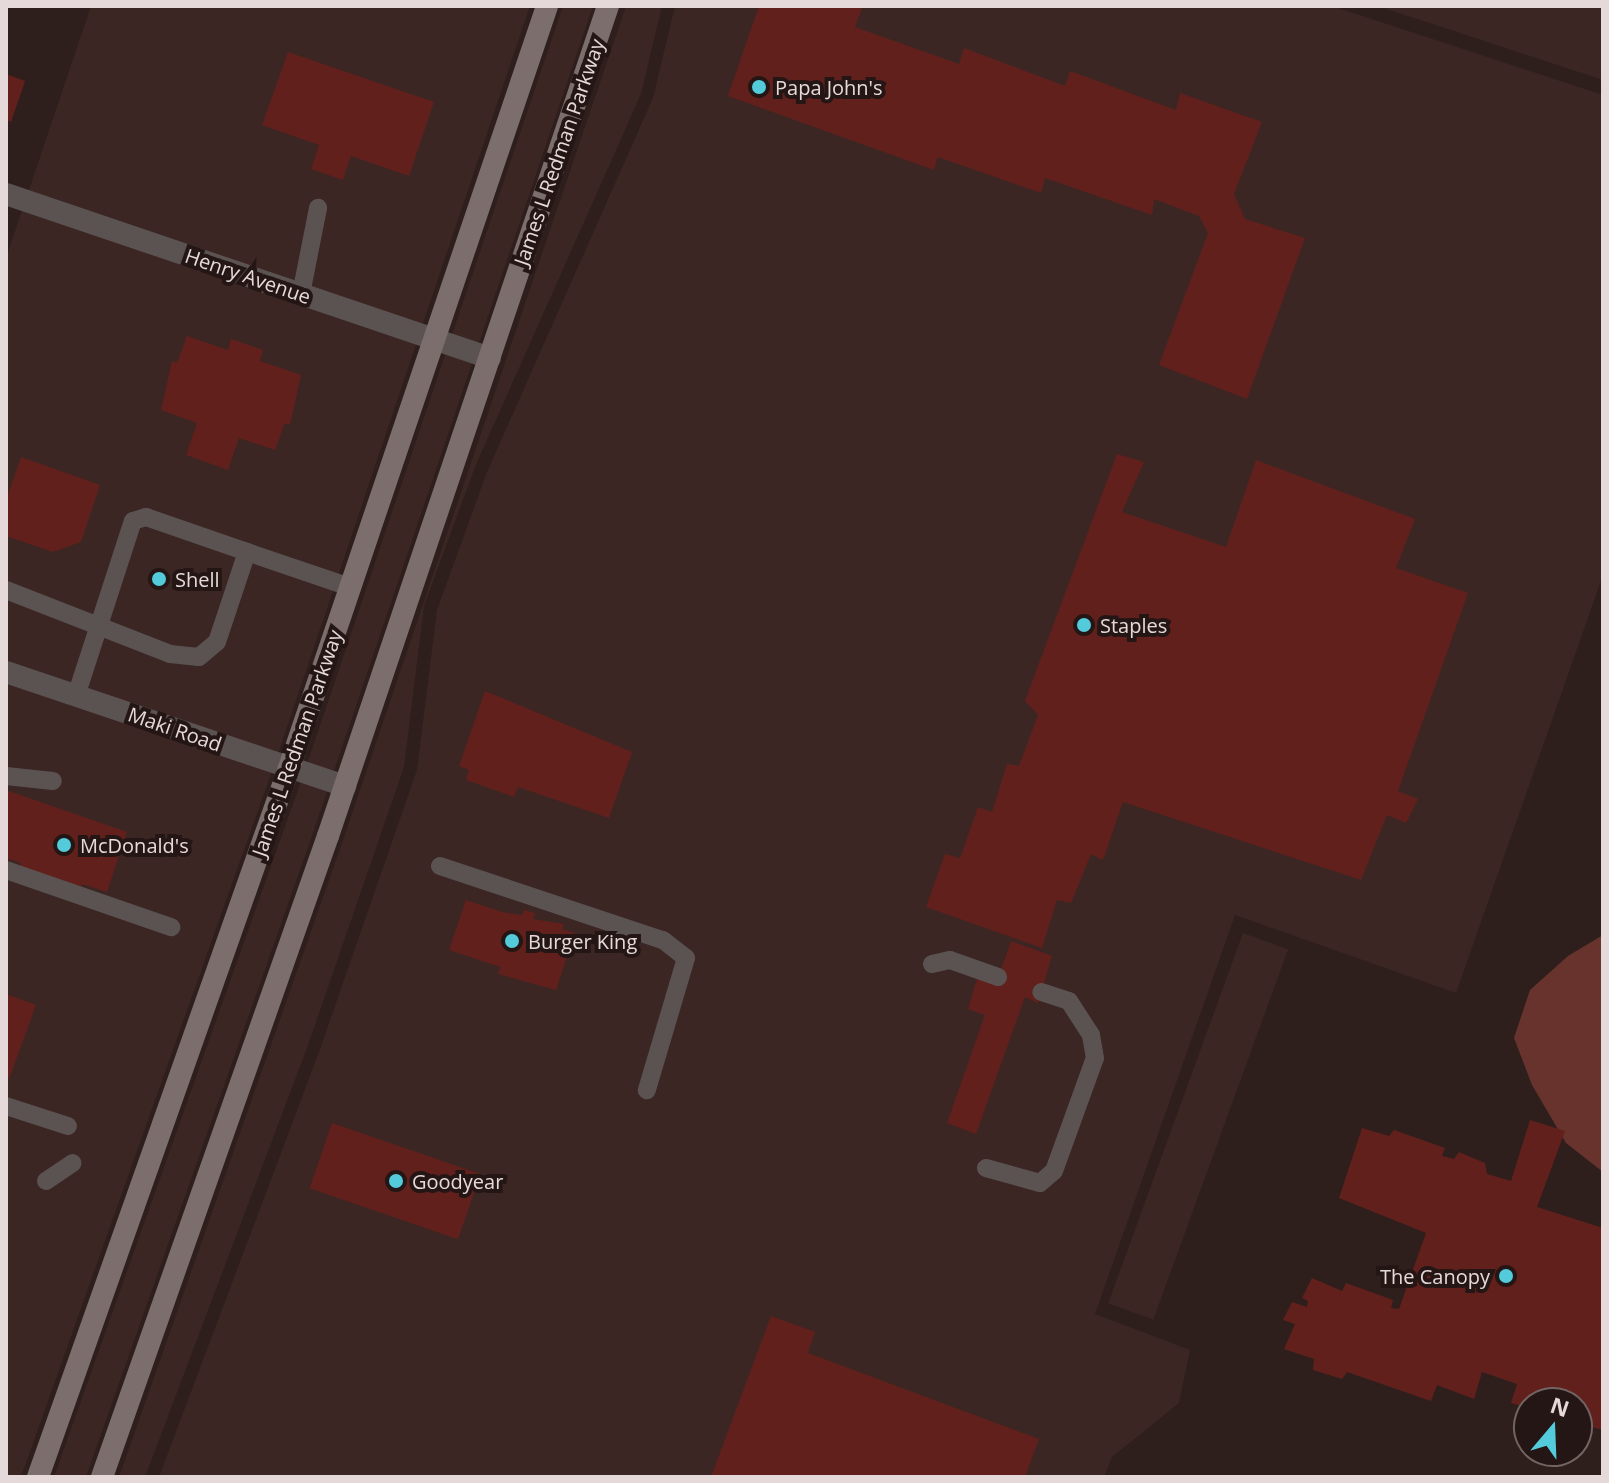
<!DOCTYPE html>
<style>
body{margin:0}
#map{position:relative;width:1609px;height:1483px;overflow:hidden;background:#2e1f1d;font-family:"Open Sans",sans-serif}
div>[style]{position:absolute}
.built>*{inset:0;background:#3b2623;transform-origin:0 0}
.green>*{inset:0;background:#68332d}
.building>*{inset:0;background:#62201c;transform-origin:0 0}
.service>*{height:18px;margin:-9px;padding:0 9px;transform-origin:9px;border-radius:9px;background:#5b5352}
.minor>*{height:22px;margin:-11px;padding:0 11px;transform-origin:11px;border-radius:11px;background:#5b5352}
.secondary>*{height:22px;margin:-11px;padding:0 11px;transform-origin:11px;border-radius:11px;background:#7b6e6c}
.dots>*{width:22px;height:22px;translate:-50% -50%;box-sizing:border-box;border:4px solid #241614;border-radius:50%}
span{translate:-50% -50%;white-space:nowrap;text-align:center;line-height:1.15;-webkit-text-stroke:8px #241614;paint-order:stroke}
.poi-label{font-size:20px;color:#e5dad9}
.left{translate:0 -50%;text-align:left}
.right{translate:-100% -50%;text-align:right}
.street-label{font-size:20px;color:#e5dad9}
.frame{position:absolute;inset:0;border:8px solid #e5dad9;pointer-events:none}
.north{position:absolute;left:1513px;top:1387px;width:80px;height:80px;box-sizing:border-box;background:#241614;border:2px solid #716463;border-radius:50%;rotate:19deg;font-size:22px;font-weight:700;line-height:32px;text-align:center;color:#e5dad9}
.north::after{content:'';display:block;margin:auto;width:28px;height:36px;background:#53cbdb;clip-path:polygon(50% 0,100% 100%,50% 72%,0 100%)}
</style>
<div id="map">
<div class="built">
<i style="clip-path:polygon(91px 6px,530px 6px,275px 763px,21px 1477px,6px 1477px,6px 258px)"></i>
<i style="clip-path:polygon(563px 6px,593px 6px,312px 836px,86px 1477px,54px 1477px,304px 773px)"></i>
<i style="clip-path:polygon(626px 6px,662px 6px,641px 94px,475px 467px,424px 606px,404px 767px,307px 1048px,145px 1477px,119px 1477px,341px 846px)"></i>
<i style="clip-path:polygon(675px 6px,1332px 6px,1603px 95px,1603px 575px,1456px 993px,1235px 915px,1095px 1314px,1190px 1350px,1179px 1403px,1112px 1457px,1104px 1477px,159px 1477px,319px 1052px,417px 770px,437px 610px,487px 472px,653px 98px)"></i>
<i style="clip-path:polygon(1378px 6px,1603px 6px,1603px 80px)"></i>
<i style="left:1243px;top:933px;width:48px;height:394px;rotate:20deg"></i>
</div>
<div class="green">
<i style="clip-path:polygon(1603px 935px,1603px 1172px,1566px 1143px,1532px 1085px,1514px 1038px,1530px 990px,1568px 956px)"></i>
</div>
<div class="building">
<i style="clip-path:polygon(759px 6px,863px 6px,855px 27px,959px 64px,964px 48px,1065px 86px,1070px 71px,1176px 110px,1180px 93px,1262px 122px,1234px 194px,1245px 219px,1305px 238px,1247px 399px,1159px 365px,1208px 233px,1199px 216px,1154px 199px,1152px 215px,1045px 178px,1041px 193px,938px 157px,934px 170px,728px 96px)"></i>
<i style="clip-path:polygon(288px 52px,434px 102px,409px 176px,351px 156px,343px 180px,311px 169px,319px 145px,262px 125px)"></i>
<i style="clip-path:polygon(6px 74px,25px 81px,11px 122px,6px 120px)"></i>
<i style="clip-path:polygon(187px 336px,228px 350px,231px 339px,263px 350px,260px 361px,301px 375px,290px 425px,285px 423px,275px 450px,239px 438px,228px 470px,186px 455px,197px 423px,161px 410px,172px 361px,177px 363px)"></i>
<i style="clip-path:polygon(1117px 454px,1144px 462px,1122px 512px,1226px 547px,1256px 460px,1415px 519px,1396px 568px,1468px 593px,1398px 791px,1418px 799px,1406px 823px,1387px 815px,1361px 880px,1123px 802px,1103px 860px,1091px 854px,1071px 903px,1057px 900px,1042px 948px,926px 907px,945px 854px,960px 858px,978px 807px,992px 812px,1007px 764px,1019px 766px,1038px 715px,1025px 701px)"></i>
<i style="clip-path:polygon(21px 457px,100px 485px,81px 542px,53px 552px,6px 536px,6px 500px)"></i>
<i style="clip-path:polygon(485px 691px,632px 752px,609px 818px,518px 787px,514px 797px,466px 780px,469px 770px,459px 766px)"></i>
<i style="clip-path:polygon(6px 790px,127px 832px,107px 892px,82px 884px,79px 892px,19px 871px,21px 863px,6px 858px)"></i>
<i style="clip-path:polygon(466px 900px,502px 912px,522px 915px,524px 910px,535px 913px,533px 919px,564px 924px,562px 929px,575px 933px,556px 990px,498px 974px,500px 967px,449px 950px)"></i>
<i style="clip-path:polygon(1011px 941px,1052px 956px,1038px 1003px,1025px 997px,976px 1134px,947px 1123px,985px 1015px,968px 1009px,977px 979px,996px 984px)"></i>
<i style="clip-path:polygon(6px 994px,36px 1005px,9px 1079px,6px 1077px)"></i>
<i style="clip-path:polygon(1530px 1120px,1565px 1131px,1537px 1207px,1603px 1228px,1603px 1430px,1577px 1423px,1577px 1403px,1529px 1403px,1529px 1408px,1511px 1403px,1517px 1384px,1482px 1372px,1474px 1399px,1437px 1385px,1431px 1401px,1347px 1372px,1342px 1379px,1313px 1370px,1314px 1359px,1284px 1349px,1295px 1324px,1283px 1320px,1292px 1302px,1307px 1307px,1308px 1301px,1302px 1298px,1312px 1278px,1342px 1291px,1346px 1283px,1393px 1300px,1391px 1308px,1399px 1309px,1426px 1233px,1339px 1198px,1362px 1128px,1389px 1136px,1394px 1130px,1445px 1148px,1442px 1156px,1454px 1159px,1459px 1152px,1485px 1163px,1487px 1174px,1511px 1181px)"></i>
<i style="left:332px;top:1123px;width:157px;height:69px;rotate:19deg"></i>
<i style="clip-path:polygon(771px 1316px,815px 1332px,808px 1353px,1039px 1439px,1025px 1477px,711px 1477px)"></i>
</div>
<div class="service">
<i style="left:301px;top:294px;width:88px;rotate:-78.8deg"></i>
<i style="left:6px;top:590px;width:176px;rotate:21.3deg"></i>
<i style="left:170px;top:654px;width:29px;rotate:6deg"></i>
<i style="left:199px;top:657px;width:23px;rotate:-40deg"></i>
<i style="left:217px;top:642px;width:95px;rotate:-71.6deg"></i>
<i style="left:247px;top:552px;width:109px;rotate:18.8deg"></i>
<i style="left:76px;top:696px;width:184px;rotate:-72deg"></i>
<i style="left:133px;top:521px;width:14px;rotate:-17deg"></i>
<i style="left:146px;top:517px;width:107px;rotate:19.1deg"></i>
<i style="left:6px;top:776px;width:47px;rotate:6.1deg"></i>
<i style="left:440px;top:866px;width:235px;rotate:18.4deg"></i>
<i style="left:663px;top:940px;width:29px;rotate:38deg"></i>
<i style="left:686px;top:958px;width:138px;rotate:106.5deg"></i>
<i style="left:6px;top:870px;width:175px;rotate:19.1deg"></i>
<i style="left:932px;top:964px;width:18px;rotate:-13deg"></i>
<i style="left:950px;top:960px;width:51px;rotate:19.5deg"></i>
<i style="left:6px;top:1106px;width:65px;rotate:17.9deg"></i>
<i style="left:986px;top:1168px;width:56px;rotate:15.5deg"></i>
<i style="left:1040px;top:1183px;width:18px;rotate:-41deg"></i>
<i style="left:1054px;top:1171px;width:120px;rotate:-70.1deg"></i>
<i style="left:1095px;top:1058px;width:23px;rotate:-100deg"></i>
<i style="left:1091px;top:1035px;width:40px;rotate:-122.9deg"></i>
<i style="left:1069px;top:1001px;width:29px;rotate:-162deg"></i>
<i style="left:46px;top:1181px;width:32px;rotate:-34deg"></i>
</div>
<div class="minor">
<i style="left:6px;top:194px;width:511px;rotate:18.72deg"></i>
<i style="left:6px;top:672px;width:358px;rotate:18.6deg"></i>
</div>
<div class="secondary">
<i style="left:38px;top:1477px;width:752px;rotate:-70.51deg"></i>
<i style="left:289px;top:768px;width:804px;rotate:-71.29deg"></i>
<i style="left:102px;top:1477px;width:680px;rotate:-70.58deg"></i>
<i style="left:328px;top:836px;width:876px;rotate:-71.36deg"></i>
</div>
<div class="dots">
<i style="left:759px;top:87px;background:#53cbdb"></i>
<i style="left:159px;top:579px;background:#53cbdb"></i>
<i style="left:1084px;top:625px;background:#53cbdb"></i>
<i style="left:64px;top:845px;background:#53cbdb"></i>
<i style="left:512px;top:941px;background:#53cbdb"></i>
<i style="left:396px;top:1181px;background:#53cbdb"></i>
<i style="left:1506px;top:1276px;background:#53cbdb"></i>
</div>
<div class="poi-label">
<span class="left" style="left:775px;top:87px">Papa John's</span>
<span class="left" style="left:175px;top:579px">Shell</span>
<span class="left" style="left:1100px;top:625px">Staples</span>
<span class="left" style="left:80px;top:845px">McDonald's</span>
<span class="left" style="left:528px;top:941px">Burger King</span>
<span class="left" style="left:412px;top:1181px">Goodyear</span>
<span class="right" style="left:1490px;top:1276px">The Canopy</span>
</div>
<div class="street-label">
<span style="left:559px;top:152px;rotate:-71deg">James L Redman Parkway</span>
<span style="left:248px;top:276px;rotate:19deg">Henry Avenue</span>
<span style="left:175px;top:729px;rotate:19deg">Maki Road</span>
<span style="left:297px;top:743px;rotate:-71deg">James L Redman Parkway</span>
</div>
<div class="frame"></div>
<div class="north">N</div>
</div>
